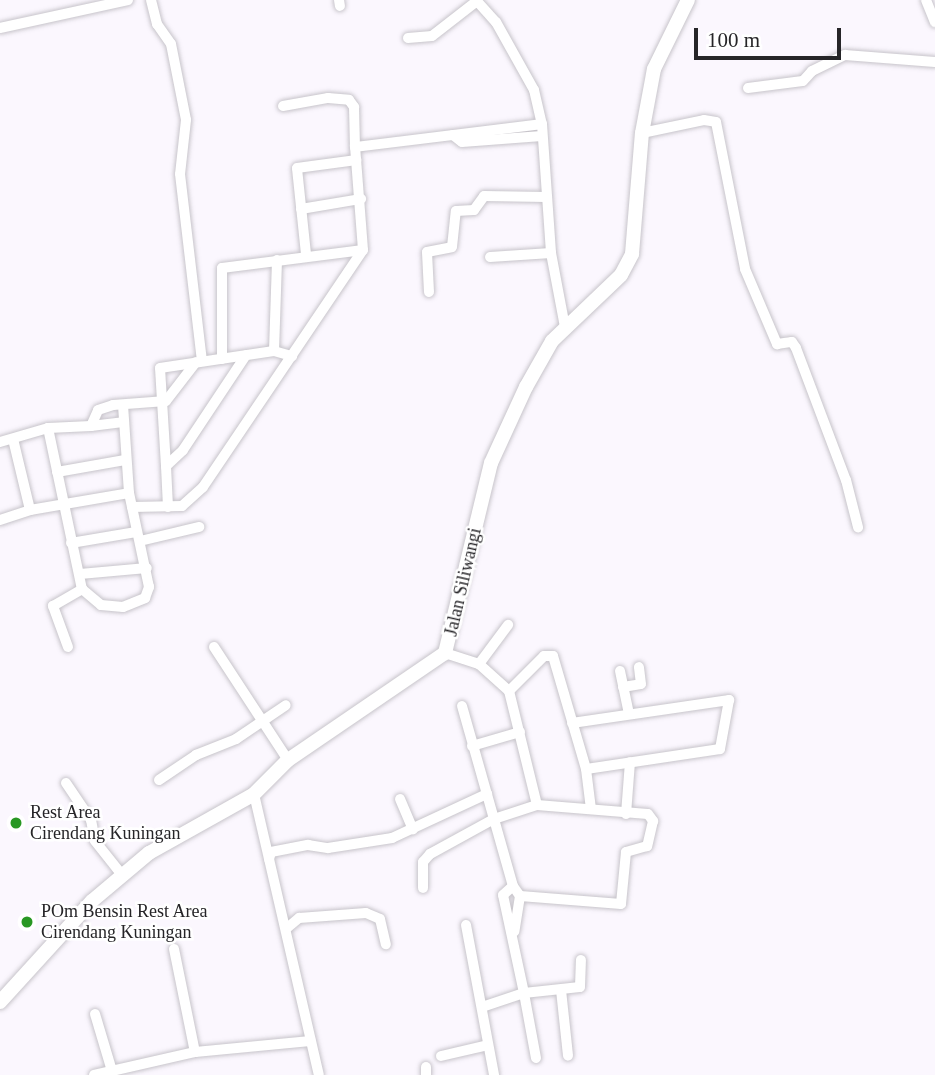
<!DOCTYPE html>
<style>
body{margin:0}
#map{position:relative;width:935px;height:1075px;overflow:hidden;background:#fbf7fe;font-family:Georgia,serif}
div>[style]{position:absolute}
.roads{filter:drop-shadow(0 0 2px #c7c4ca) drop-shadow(0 0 2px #c7c4ca)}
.minor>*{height:10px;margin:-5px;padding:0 5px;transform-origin:5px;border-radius:5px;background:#fff}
.major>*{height:14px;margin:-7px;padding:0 7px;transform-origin:7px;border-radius:7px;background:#fff}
.dots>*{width:19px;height:19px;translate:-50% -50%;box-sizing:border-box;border:4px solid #fff;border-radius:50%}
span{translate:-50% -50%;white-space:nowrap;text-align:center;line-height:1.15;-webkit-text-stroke:5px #fff;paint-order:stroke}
.street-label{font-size:18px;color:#262528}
.poi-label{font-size:18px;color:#262528}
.left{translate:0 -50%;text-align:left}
.scale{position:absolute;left:694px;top:28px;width:147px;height:32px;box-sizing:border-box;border:4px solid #262528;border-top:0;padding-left:9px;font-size:21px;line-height:24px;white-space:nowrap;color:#262528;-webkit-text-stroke:5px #fff;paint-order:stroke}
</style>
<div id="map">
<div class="roads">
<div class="minor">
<i style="left:151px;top:0;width:25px;rotate:76deg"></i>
<i style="left:157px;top:24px;width:24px;rotate:55deg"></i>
<i style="left:171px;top:44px;width:77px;rotate:78.8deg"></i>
<i style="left:186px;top:120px;width:54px;rotate:96.3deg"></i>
<i style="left:180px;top:174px;width:188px;rotate:83.3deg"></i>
<i style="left:339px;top:0;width:6px;rotate:81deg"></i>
<i style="left:476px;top:0;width:30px;rotate:48deg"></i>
<i style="left:496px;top:22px;width:78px;rotate:60.8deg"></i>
<i style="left:534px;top:90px;width:35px;rotate:77deg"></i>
<i style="left:542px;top:124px;width:129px;rotate:86deg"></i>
<i style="left:551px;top:253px;width:75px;rotate:79.3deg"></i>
<i style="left:926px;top:0;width:24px;rotate:68deg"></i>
<i style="left:0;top:28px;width:131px;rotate:-12.3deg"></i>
<i style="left:408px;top:38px;width:24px;rotate:-5deg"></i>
<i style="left:432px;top:36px;width:57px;rotate:-37.9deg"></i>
<i style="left:748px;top:88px;width:55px;rotate:-7.3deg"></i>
<i style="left:803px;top:81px;width:13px;rotate:-48deg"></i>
<i style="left:812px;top:71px;width:37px;rotate:-26deg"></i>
<i style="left:845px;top:55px;width:90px;rotate:4.4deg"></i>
<i style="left:283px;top:106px;width:46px;rotate:-10.1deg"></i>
<i style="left:328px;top:98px;width:21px;rotate:5deg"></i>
<i style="left:349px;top:100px;width:9px;rotate:54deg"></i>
<i style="left:354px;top:107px;width:40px;rotate:88.6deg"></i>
<i style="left:642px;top:133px;width:63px;rotate:-11.8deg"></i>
<i style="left:704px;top:120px;width:12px;rotate:9deg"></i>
<i style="left:716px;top:122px;width:150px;rotate:78.8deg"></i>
<i style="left:745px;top:269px;width:82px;rotate:66.9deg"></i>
<i style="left:777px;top:344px;width:15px;rotate:-8deg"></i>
<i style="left:792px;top:342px;width:7px;rotate:56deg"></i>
<i style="left:796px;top:348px;width:141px;rotate:69.3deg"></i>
<i style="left:846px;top:480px;width:49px;rotate:75.7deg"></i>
<i style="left:453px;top:135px;width:11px;rotate:38deg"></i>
<i style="left:462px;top:142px;width:80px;rotate:-4.3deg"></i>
<i style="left:301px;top:209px;width:61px;rotate:-9.5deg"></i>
<i style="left:306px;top:254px;width:86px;rotate:-96deg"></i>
<i style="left:297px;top:168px;width:60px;rotate:-7.7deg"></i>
<i style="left:490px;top:257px;width:61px;rotate:-3.8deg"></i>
<i style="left:429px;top:292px;width:40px;rotate:-92.9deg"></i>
<i style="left:427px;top:252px;width:25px;rotate:-11deg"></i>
<i style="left:452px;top:247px;width:36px;rotate:-84deg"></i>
<i style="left:456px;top:211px;width:18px;rotate:-3deg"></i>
<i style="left:474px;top:210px;width:17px;rotate:-54deg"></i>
<i style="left:484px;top:196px;width:62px;rotate:0.9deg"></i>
<i style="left:274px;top:351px;width:91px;rotate:-88.1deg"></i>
<i style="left:222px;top:359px;width:91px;rotate:-90deg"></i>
<i style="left:222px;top:268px;width:142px;rotate:-7.3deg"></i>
<i style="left:91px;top:426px;width:32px;rotate:-7deg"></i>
<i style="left:48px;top:428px;width:165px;rotate:78.1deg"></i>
<i style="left:82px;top:589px;width:25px;rotate:40deg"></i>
<i style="left:101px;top:605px;width:22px;rotate:5deg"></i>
<i style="left:123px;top:607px;width:24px;rotate:-22deg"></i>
<i style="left:145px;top:598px;width:12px;rotate:-70deg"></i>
<i style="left:149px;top:587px;width:96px;rotate:-102deg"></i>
<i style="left:129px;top:493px;width:88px;rotate:-93.9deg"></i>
<i style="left:13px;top:439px;width:73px;rotate:76.5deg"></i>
<i style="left:0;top:442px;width:50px;rotate:-16.3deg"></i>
<i style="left:48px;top:428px;width:43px;rotate:-2.7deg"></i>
<i style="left:91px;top:426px;width:17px;rotate:-66deg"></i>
<i style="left:98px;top:410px;width:16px;rotate:-18deg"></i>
<i style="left:113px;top:405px;width:53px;rotate:-4.3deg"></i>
<i style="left:166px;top:401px;width:49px;rotate:-52.4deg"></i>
<i style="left:166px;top:466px;width:98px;rotate:-93.5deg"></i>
<i style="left:160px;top:368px;width:115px;rotate:-8.5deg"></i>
<i style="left:274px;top:351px;width:19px;rotate:16deg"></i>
<i style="left:57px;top:472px;width:69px;rotate:-10deg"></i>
<i style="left:132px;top:507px;width:50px;rotate:-1.1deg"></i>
<i style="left:182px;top:506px;width:28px;rotate:-42deg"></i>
<i style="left:203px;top:487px;width:286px;rotate:-56deg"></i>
<i style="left:363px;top:250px;width:103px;rotate:-94.4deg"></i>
<i style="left:355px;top:147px;width:188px;rotate:-7deg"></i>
<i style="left:168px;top:507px;width:41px;rotate:-92.8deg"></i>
<i style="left:166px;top:466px;width:23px;rotate:-43deg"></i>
<i style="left:183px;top:450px;width:114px;rotate:-56.4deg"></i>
<i style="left:0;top:520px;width:32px;rotate:-18deg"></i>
<i style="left:30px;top:510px;width:100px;rotate:-9.7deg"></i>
<i style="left:140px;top:541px;width:61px;rotate:-13.3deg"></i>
<i style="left:71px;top:543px;width:66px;rotate:-9.6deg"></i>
<i style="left:80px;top:574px;width:67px;rotate:-5.1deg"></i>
<i style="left:68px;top:647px;width:44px;rotate:-110.1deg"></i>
<i style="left:53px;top:606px;width:34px;rotate:-30deg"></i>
<i style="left:214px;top:647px;width:135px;rotate:56.8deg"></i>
<i style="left:445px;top:653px;width:36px;rotate:18deg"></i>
<i style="left:479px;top:664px;width:40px;rotate:42deg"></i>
<i style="left:509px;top:691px;width:117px;rotate:76.2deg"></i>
<i style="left:537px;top:805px;width:111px;rotate:4.6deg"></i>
<i style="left:648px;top:814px;width:9px;rotate:54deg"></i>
<i style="left:653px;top:821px;width:26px;rotate:103deg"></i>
<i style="left:647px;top:846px;width:22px;rotate:164deg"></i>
<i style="left:626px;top:852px;width:52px;rotate:95.5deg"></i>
<i style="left:621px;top:904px;width:101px;rotate:-175.5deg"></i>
<i style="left:479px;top:664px;width:49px;rotate:-53.4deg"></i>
<i style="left:620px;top:671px;width:44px;rotate:78.2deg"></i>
<i style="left:623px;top:687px;width:18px;rotate:-9deg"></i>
<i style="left:641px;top:684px;width:17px;rotate:-97deg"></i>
<i style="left:509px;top:691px;width:49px;rotate:-45deg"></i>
<i style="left:544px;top:656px;width:9px"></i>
<i style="left:553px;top:656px;width:118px;rotate:73.7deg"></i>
<i style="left:586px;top:769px;width:40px;rotate:82.9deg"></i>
<i style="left:462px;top:706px;width:187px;rotate:74.2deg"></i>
<i style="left:513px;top:886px;width:12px;rotate:55deg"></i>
<i style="left:520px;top:896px;width:36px;rotate:99deg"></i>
<i style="left:572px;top:723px;width:159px;rotate:-8.3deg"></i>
<i style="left:729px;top:700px;width:50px;rotate:100.4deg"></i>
<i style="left:720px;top:749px;width:135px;rotate:171.5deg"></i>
<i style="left:472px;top:746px;width:50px;rotate:-16.3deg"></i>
<i style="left:159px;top:780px;width:45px;rotate:-34deg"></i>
<i style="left:196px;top:755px;width:43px;rotate:-21.8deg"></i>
<i style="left:236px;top:739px;width:60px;rotate:-34.2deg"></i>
<i style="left:66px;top:783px;width:45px;rotate:56deg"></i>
<i style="left:91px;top:820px;width:21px;rotate:79deg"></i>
<i style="left:95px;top:841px;width:43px;rotate:51.5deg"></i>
<i style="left:254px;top:794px;width:288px;rotate:77deg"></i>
<i style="left:400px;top:799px;width:33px;rotate:67deg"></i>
<i style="left:626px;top:814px;width:52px;rotate:-85.6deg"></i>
<i style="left:269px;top:859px;width:7px;rotate:-74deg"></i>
<i style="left:271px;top:852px;width:38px;rotate:-11deg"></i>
<i style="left:308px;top:845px;width:20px;rotate:9deg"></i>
<i style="left:328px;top:848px;width:65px;rotate:-8.9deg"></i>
<i style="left:392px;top:838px;width:105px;rotate:-24.9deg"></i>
<i style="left:423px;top:888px;width:26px;rotate:-90deg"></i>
<i style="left:423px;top:862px;width:11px;rotate:-49deg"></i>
<i style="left:430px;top:854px;width:73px;rotate:-28.7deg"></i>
<i style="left:494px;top:819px;width:45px;rotate:-18deg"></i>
<i style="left:466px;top:925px;width:153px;rotate:79.4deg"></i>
<i style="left:287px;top:928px;width:16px;rotate:-40deg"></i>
<i style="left:299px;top:918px;width:67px;rotate:-4.3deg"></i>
<i style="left:366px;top:913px;width:15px;rotate:23deg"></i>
<i style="left:380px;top:919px;width:26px;rotate:77deg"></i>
<i style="left:174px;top:949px;width:105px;rotate:78.5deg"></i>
<i style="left:561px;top:990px;width:66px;rotate:83.9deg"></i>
<i style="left:482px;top:1007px;width:44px;rotate:-18.4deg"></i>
<i style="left:524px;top:993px;width:100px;rotate:-102.1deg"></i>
<i style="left:503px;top:895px;width:13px;rotate:-42deg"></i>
<i style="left:95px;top:1014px;width:59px;rotate:73.4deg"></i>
<i style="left:441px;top:1056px;width:48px;rotate:-13.2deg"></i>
<i style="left:536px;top:1058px;width:66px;rotate:-100.5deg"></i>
<i style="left:524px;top:993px;width:56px;rotate:-6.1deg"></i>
<i style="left:580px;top:987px;width:27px;rotate:-88deg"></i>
<i style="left:426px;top:1067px;width:8px;rotate:90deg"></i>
<i style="left:94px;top:1075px;width:104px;rotate:-12.8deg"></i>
<i style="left:195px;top:1052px;width:116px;rotate:-5.5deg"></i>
</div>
<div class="major">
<i style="left:0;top:1002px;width:137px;rotate:-47.7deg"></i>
<i style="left:92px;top:901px;width:75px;rotate:-40.1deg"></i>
<i style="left:149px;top:853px;width:120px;rotate:-29.3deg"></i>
<i style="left:254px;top:794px;width:48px;rotate:-45deg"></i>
<i style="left:288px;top:760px;width:190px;rotate:-34.3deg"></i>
<i style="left:445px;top:653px;width:195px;rotate:-76.4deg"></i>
<i style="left:491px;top:463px;width:84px;rotate:-65.3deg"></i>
<i style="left:526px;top:387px;width:53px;rotate:-60.5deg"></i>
<i style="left:552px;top:341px;width:95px;rotate:-43.7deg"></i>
<i style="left:621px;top:275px;width:24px;rotate:-62deg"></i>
<i style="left:632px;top:254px;width:121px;rotate:-85.3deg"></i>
<i style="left:642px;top:133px;width:65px;rotate:-79.4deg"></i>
<i style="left:654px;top:69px;width:77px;rotate:-63.8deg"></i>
</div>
</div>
<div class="dots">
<i style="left:16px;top:823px;background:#289723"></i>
<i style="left:27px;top:922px;background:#289723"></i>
</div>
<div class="street-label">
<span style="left:463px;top:582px;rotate:-77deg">Jalan Siliwangi</span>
</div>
<div class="poi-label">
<span class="left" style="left:30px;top:823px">Rest Area<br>Cirendang Kuningan</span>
<span class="left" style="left:41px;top:922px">POm Bensin Rest Area<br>Cirendang Kuningan</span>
</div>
<div class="scale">100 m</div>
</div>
